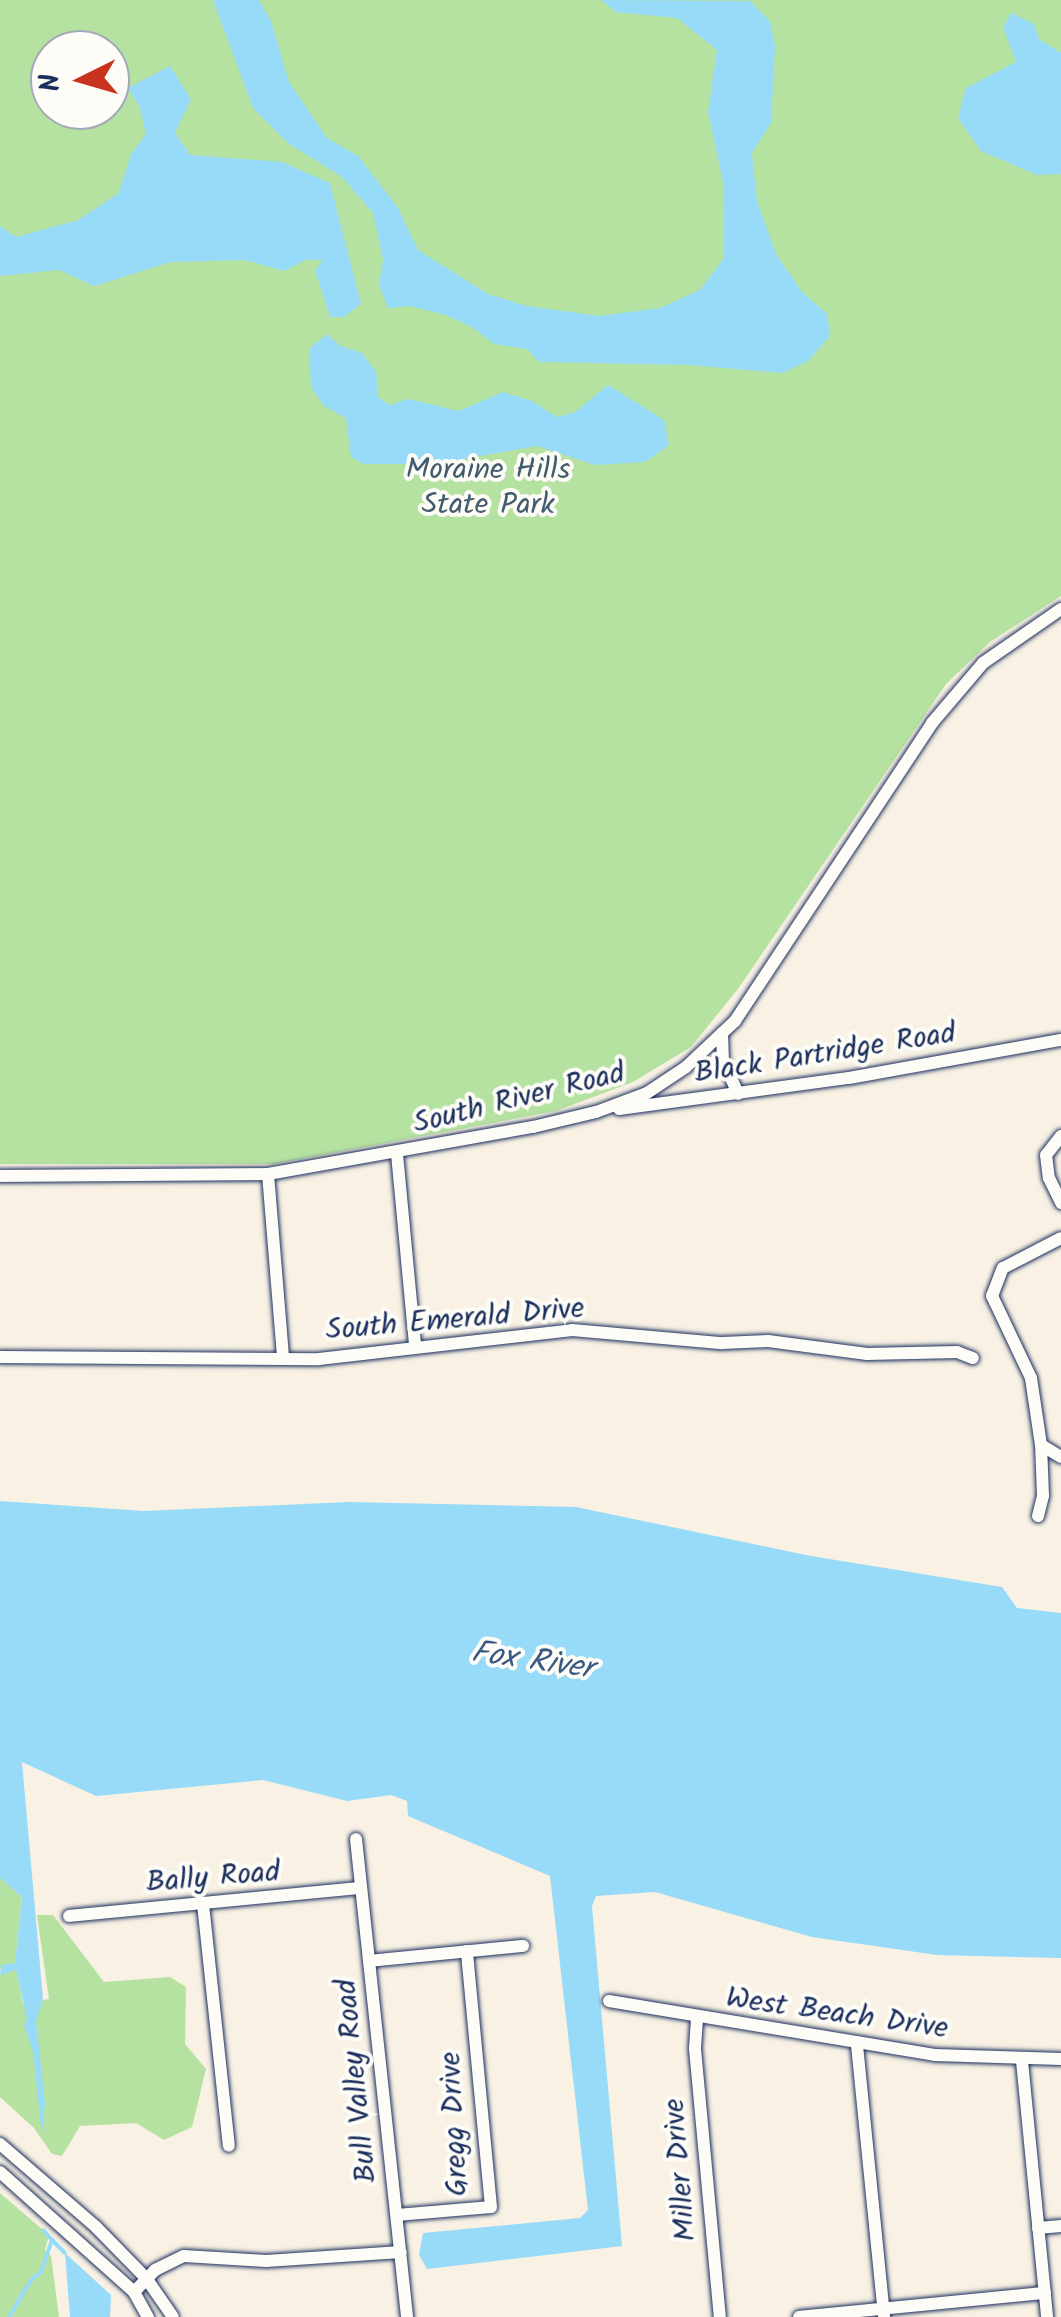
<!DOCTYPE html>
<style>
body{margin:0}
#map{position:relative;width:1061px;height:2317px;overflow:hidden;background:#f8f1e4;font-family:Kalam,sans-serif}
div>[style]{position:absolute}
.green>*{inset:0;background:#b5e2a0}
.water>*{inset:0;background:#97dbf9}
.stream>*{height:4px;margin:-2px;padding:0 2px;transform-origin:2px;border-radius:2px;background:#97dbf9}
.roads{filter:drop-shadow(0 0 2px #1b2f5e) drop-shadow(0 0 2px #1b2f5e)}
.minor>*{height:12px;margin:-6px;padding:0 6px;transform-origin:6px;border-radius:6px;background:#fdfcf7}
span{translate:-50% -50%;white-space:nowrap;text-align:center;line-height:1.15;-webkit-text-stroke:8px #fdfcf7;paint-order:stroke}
.park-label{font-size:30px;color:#425c6e}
.street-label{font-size:30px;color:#1b2f5e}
.water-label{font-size:32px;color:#3a5a85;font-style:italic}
.north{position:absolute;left:30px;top:30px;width:100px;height:100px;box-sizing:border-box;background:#fdfcf7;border:2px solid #a3aaba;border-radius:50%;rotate:265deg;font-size:28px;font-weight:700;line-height:40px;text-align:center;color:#1b2f5e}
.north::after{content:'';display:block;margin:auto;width:35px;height:45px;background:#c8321e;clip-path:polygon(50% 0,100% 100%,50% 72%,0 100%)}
</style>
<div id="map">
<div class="green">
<i style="clip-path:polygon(evenodd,0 0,1061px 0,1061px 596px,990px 642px,946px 684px,738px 989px,691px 1047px,633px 1082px,556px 1111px,274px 1164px,0 1164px,0 0,50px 50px,110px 50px,110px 110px,50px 110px,50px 50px)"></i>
<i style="clip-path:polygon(0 1878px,22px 1897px,15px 1964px,0 1969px)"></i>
<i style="clip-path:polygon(37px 1915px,53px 1915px,104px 1982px,170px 1977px,186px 1987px,185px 2044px,206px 2069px,192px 2127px,164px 2140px,136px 2123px,80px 2126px,62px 2156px,52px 2154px,34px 2128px,0 2097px,0 1975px,16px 1969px,23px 2004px,49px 1999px)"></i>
<i style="clip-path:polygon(0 2193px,49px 2235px,45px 2250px,51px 2256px,59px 2317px,0 2317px)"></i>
</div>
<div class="water">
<i style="clip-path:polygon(213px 0,259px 0,271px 21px,289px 82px,327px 138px,358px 156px,398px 208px,418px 250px,488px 294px,527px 306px,599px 316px,660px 308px,700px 290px,724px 258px,723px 182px,708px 112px,717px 50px,677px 18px,616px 12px,601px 0,750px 1px,770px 21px,775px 47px,771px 123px,752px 153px,757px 201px,776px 254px,802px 292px,827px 314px,830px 336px,808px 361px,783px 373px,689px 365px,539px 362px,527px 349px,494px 344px,472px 327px,446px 315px,409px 306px,388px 308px,379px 285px,383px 260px,373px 213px,342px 177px,288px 143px,253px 108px)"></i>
<i style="clip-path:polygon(1011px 13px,1034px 24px,1039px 39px,1061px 53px,1061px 174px,1037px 175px,981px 151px,958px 118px,966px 88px,1016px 62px,1003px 27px)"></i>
<i style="clip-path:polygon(170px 66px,191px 99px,175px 133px,190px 155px,282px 162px,330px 183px,361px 304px,344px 317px,330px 317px,315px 270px,323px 260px,306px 260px,284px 271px,245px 260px,171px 262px,94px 286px,59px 270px,0 276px,0 226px,16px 237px,78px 220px,119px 193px,131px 154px,146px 134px,140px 108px,128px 88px)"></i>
<i style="clip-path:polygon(327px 334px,340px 346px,362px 353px,376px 372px,378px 397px,390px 405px,408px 399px,459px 411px,503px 392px,532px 401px,557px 417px,575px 412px,608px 385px,664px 420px,669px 445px,645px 462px,595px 465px,537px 446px,457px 460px,437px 471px,415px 464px,363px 464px,351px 457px,346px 418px,324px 406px,311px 387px,309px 349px)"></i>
<i style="clip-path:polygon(0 1501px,144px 1511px,349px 1502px,576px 1507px,811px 1556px,1002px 1587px,1017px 1608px,1061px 1613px,1061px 1958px,937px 1955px,812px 1937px,655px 1892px,596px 1896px,592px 1906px,622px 2246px,427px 2269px,419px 2255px,423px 2233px,580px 2218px,588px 2210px,550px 1876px,408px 1816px,407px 1801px,391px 1795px,347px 1801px,263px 1780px,96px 1796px,22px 1762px,43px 1999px,36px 2022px,45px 2103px,42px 2135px,33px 2052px,24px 2025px,27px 2019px,16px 1970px,0 1975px,1px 1965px,15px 1963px,22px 1897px,0 1878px)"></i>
<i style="clip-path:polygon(65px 2253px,111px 2295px,110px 2317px,70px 2317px)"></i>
</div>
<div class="stream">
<i style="left:52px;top:2240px;width:18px;rotate:45deg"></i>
<i style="left:9px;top:2317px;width:43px;rotate:-59.3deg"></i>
<i style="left:31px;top:2280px;width:13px;rotate:-39deg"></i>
<i style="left:41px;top:2272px;width:34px;rotate:-71deg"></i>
<i style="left:52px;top:2240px;width:13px;rotate:-132deg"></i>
</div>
<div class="roads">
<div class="minor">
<i style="left:722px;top:1033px;width:27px;rotate:88deg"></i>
<i style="left:723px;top:1060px;width:37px;rotate:66deg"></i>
<i style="left:619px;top:1109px;width:232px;rotate:-7.7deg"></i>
<i style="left:849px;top:1078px;width:215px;rotate:-10.2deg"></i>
<i style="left:1061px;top:1136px;width:24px;rotate:128deg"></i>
<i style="left:1046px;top:1155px;width:23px;rotate:83deg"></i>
<i style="left:1049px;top:1178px;width:28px;rotate:64deg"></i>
<i style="left:397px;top:1154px;width:193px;rotate:84.6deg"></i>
<i style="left:268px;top:1174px;width:183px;rotate:85.3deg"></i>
<i style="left:0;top:1176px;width:268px;rotate:-0.4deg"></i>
<i style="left:268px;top:1174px;width:269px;rotate:-10.1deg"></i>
<i style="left:533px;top:1127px;width:65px;rotate:-13.4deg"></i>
<i style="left:596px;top:1112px;width:54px;rotate:-20.4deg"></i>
<i style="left:647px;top:1093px;width:47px;rotate:-33.7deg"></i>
<i style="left:686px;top:1067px;width:67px;rotate:-43.2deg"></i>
<i style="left:735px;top:1021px;width:357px;rotate:-56.5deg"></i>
<i style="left:932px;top:723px;width:79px;rotate:-49.6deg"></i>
<i style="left:983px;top:663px;width:95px;rotate:-34.7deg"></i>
<i style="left:0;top:1357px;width:319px;rotate:0.4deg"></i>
<i style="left:319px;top:1359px;width:255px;rotate:-6.5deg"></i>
<i style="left:572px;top:1330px;width:151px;rotate:5deg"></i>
<i style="left:722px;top:1343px;width:46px;rotate:-2.5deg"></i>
<i style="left:768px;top:1341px;width:100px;rotate:7.5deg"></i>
<i style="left:867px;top:1354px;width:90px;rotate:-1.3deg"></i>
<i style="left:957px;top:1352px;width:17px;rotate:21deg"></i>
<i style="left:1041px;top:1445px;width:23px;rotate:31deg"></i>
<i style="left:1038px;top:1516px;width:21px;rotate:-76deg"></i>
<i style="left:1043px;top:1496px;width:51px;rotate:-92.2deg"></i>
<i style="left:1041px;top:1445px;width:68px;rotate:-98.5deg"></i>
<i style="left:1031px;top:1378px;width:91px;rotate:-115.4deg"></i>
<i style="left:992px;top:1296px;width:30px;rotate:-69deg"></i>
<i style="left:1003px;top:1268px;width:65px;rotate:-27.3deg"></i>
<i style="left:356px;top:1839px;width:481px;rotate:83.9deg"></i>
<i style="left:203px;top:1904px;width:243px;rotate:83.9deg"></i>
<i style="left:69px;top:1916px;width:293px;rotate:-5.5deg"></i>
<i style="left:369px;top:1961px;width:155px;rotate:-5.6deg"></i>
<i style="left:609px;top:2001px;width:330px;rotate:9.4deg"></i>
<i style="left:935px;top:2055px;width:126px;rotate:1.8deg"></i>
<i style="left:697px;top:2019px;width:30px;rotate:94deg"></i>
<i style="left:695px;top:2049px;width:269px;rotate:84.7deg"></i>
<i style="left:857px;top:2045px;width:273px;rotate:84.3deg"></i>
<i style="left:1022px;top:2061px;width:257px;rotate:84.4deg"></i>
<i style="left:0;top:2144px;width:127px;rotate:40.8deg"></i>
<i style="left:96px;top:2227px;width:71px;rotate:45.6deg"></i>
<i style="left:146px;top:2278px;width:47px;rotate:55.3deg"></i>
<i style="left:0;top:2172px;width:180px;rotate:41.8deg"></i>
<i style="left:134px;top:2292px;width:29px;rotate:61deg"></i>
<i style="left:397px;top:2215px;width:94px;rotate:-4.9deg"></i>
<i style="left:491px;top:2207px;width:257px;rotate:-95.4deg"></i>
<i style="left:1038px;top:2228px;width:23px;rotate:-5deg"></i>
<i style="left:134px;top:2292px;width:30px;rotate:-46deg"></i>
<i style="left:155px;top:2270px;width:32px;rotate:-26deg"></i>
<i style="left:184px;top:2256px;width:82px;rotate:3.5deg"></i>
<i style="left:266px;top:2261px;width:135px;rotate:-3.8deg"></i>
<i style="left:799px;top:2317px;width:247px;rotate:-5.6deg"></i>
</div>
</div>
<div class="park-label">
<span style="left:488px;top:487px">Moraine Hills<br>State Park</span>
</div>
<div class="street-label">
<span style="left:825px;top:1054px;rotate:-9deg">Black Partridge Road</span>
<span style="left:519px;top:1099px;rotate:-14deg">South River Road</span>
<span style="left:455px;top:1320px;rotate:-5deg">South Emerald Drive</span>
<span style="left:213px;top:1878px;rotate:-5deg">Bally Road</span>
<span style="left:837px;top:2014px;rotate:8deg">West Beach Drive</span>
<span style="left:357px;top:2081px;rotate:-96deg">Bull Valley Road</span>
<span style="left:455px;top:2124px;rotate:-93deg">Gregg Drive</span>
<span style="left:681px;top:2170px;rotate:-95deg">Miller Drive</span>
</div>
<div class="water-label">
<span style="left:532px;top:1662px;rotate:8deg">Fox River</span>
</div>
<div class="north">N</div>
</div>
